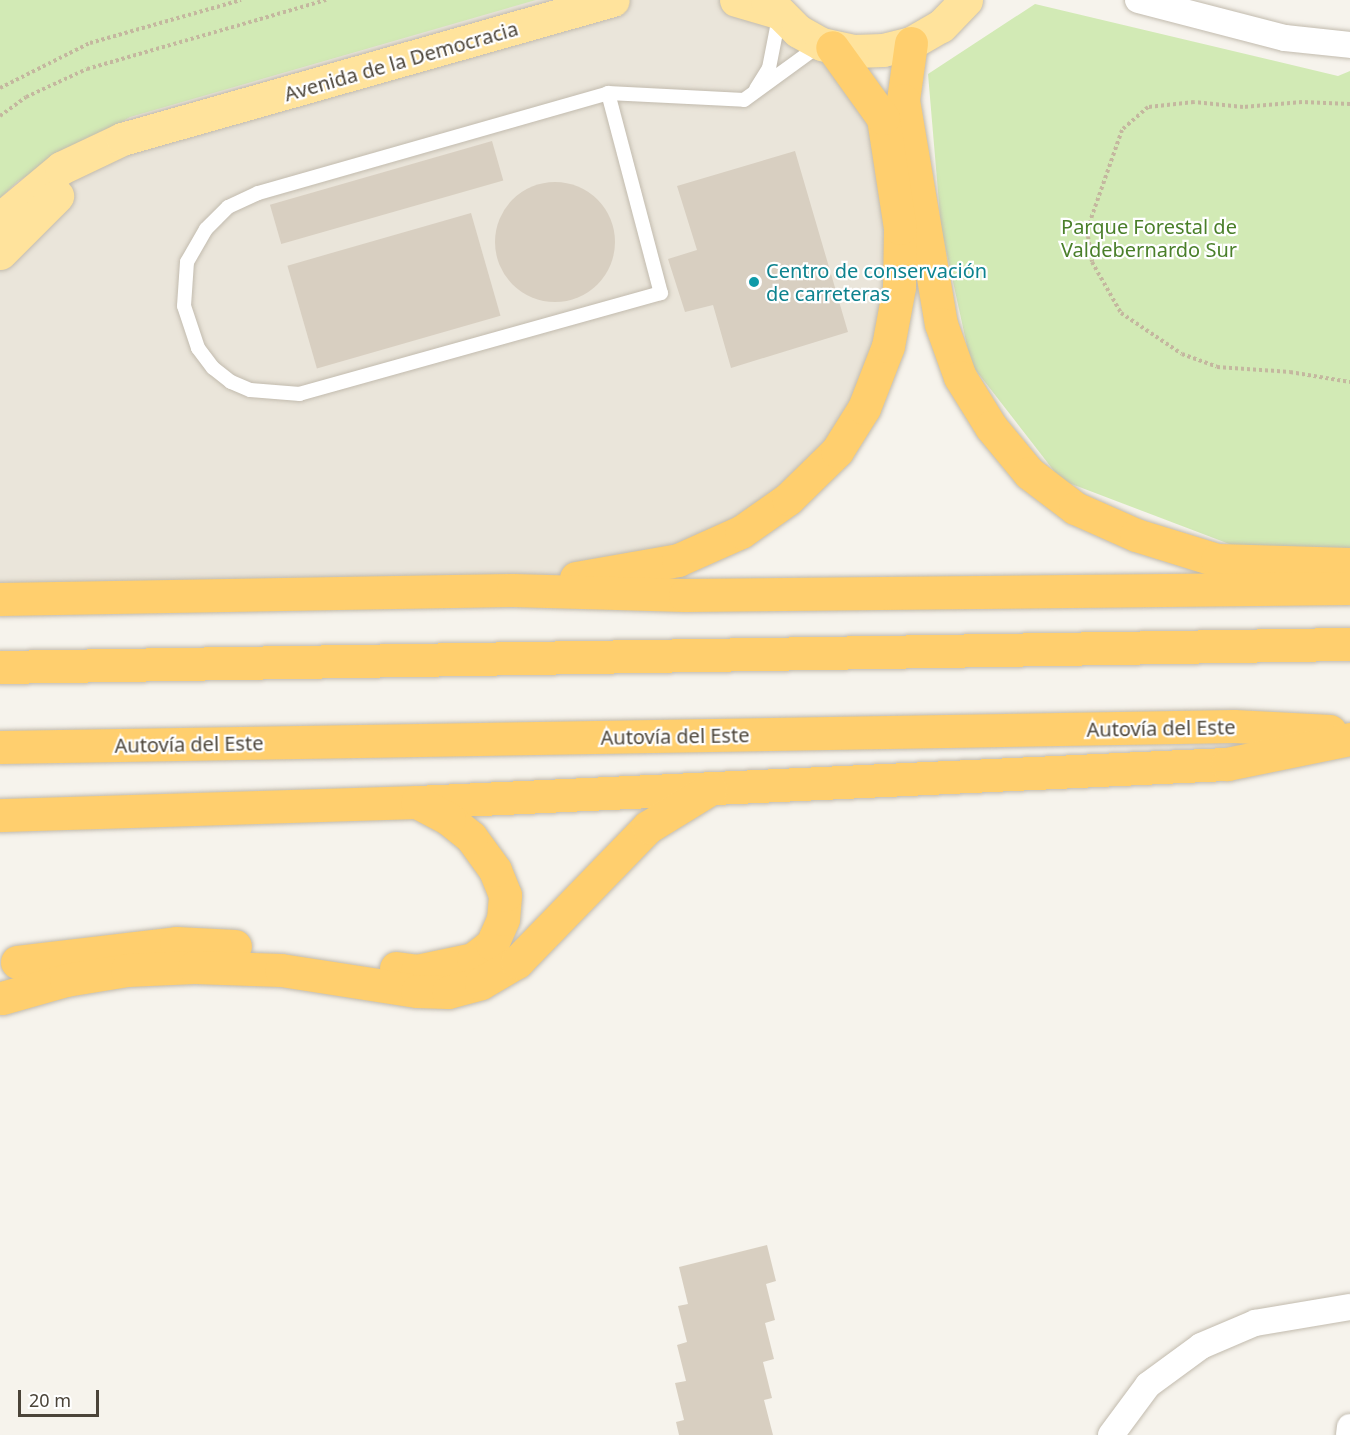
<!DOCTYPE html>
<meta charset="utf-8">
<style>
body{margin:0}
#map{position:relative;width:1350px;height:1435px;overflow:hidden;background:#f6f3ec;font-family:"Noto Sans",sans-serif}
div>[style]{position:absolute}
.residential>*{inset:0;background:#eae5da}
.green>*{inset:0;background:#d2eab5}
.building>*{inset:0;background:#d8cfc1;transform-origin:0 0}
.round{border-radius:50%}
.path>*{height:4px;margin-top:-2px;transform-origin:0;background:repeating-linear-gradient(90deg,#c4b79f 0 3px,transparent 0 6px)}
.roads{filter:drop-shadow(0 0 2px #c2bbae) drop-shadow(0 0 2px #c2bbae)}
.lane>*{height:14px;margin:-7px;padding:0 7px;transform-origin:7px;border-radius:7px;background:#fff}
.street>*{height:26px;margin:-13px;padding:0 13px;transform-origin:13px;border-radius:13px;background:#fff}
.primary>*{height:33px;margin:-16.5px;padding:0 16.5px;transform-origin:16.5px;border-radius:16.5px;background:#ffe39c}
.highway>*{height:33px;margin:-16.5px;padding:0 16.5px;transform-origin:16.5px;border-radius:16.5px;background:#ffcf6e}
.dots>*{width:16px;height:16px;translate:-50% -50%;box-sizing:border-box;border:3px solid #fff;border-radius:50%}
span{translate:-50% -50%;white-space:nowrap;text-align:center;line-height:1.15;-webkit-text-stroke:4.5px #fff;paint-order:stroke}
.street-label{font-size:20px;color:#4b4439}
.park-label{font-size:20px;color:#4a7f2a}
.culture-label{font-size:20px;color:#0d838f}
.left{translate:0 -50%;text-align:left}
.scale{position:absolute;left:18px;top:1390px;width:81px;height:27px;box-sizing:border-box;border:3px solid #4b4439;border-top:0;padding-left:8px;font-size:18px;line-height:21px;white-space:nowrap;color:#4b4439;-webkit-text-stroke:4px #fff;paint-order:stroke}
</style>
<div id="map">
<div class="residential">
<i style="clip-path:polygon(0 0,767px 0,860px 82px,900px 228px,864px 408px,741px 532px,513px 590px,0 596px)"></i>
</div>
<div class="green">
<i style="clip-path:polygon(0 0,536px 0,130px 117px,18px 181px,0 198px)"></i>
<i style="clip-path:polygon(1035px 4px,1338px 76px,1350px 71px,1350px 550px,1232px 545px,1061px 480px,971px 364px,941px 227px,928px 74px)"></i>
</div>
<div class="building">
<i style="left:492px;top:141px;width:41px;height:231px;rotate:74deg"></i>
<i style="clip-path:polygon(795px 151px,848px 332px,731px 368px,713px 305px,685px 312px,668px 259px,697px 250px,677px 186px)"></i>
<i class="round" style="left:495px;top:182px;width:120px;height:120px"></i>
<i style="left:471px;top:213px;width:107px;height:191px;rotate:74deg"></i>
<i style="clip-path:polygon(767px 1245px,776px 1281px,766px 1284px,775px 1320px,765px 1323px,774px 1359px,763px 1362px,772px 1398px,764px 1400px,773px 1435px,679px 1435px,676px 1422px,684px 1420px,675px 1383px,686px 1381px,677px 1345px,687px 1342px,678px 1306px,688px 1304px,679px 1267px)"></i>
</div>
<div class="path">
<i style="left:0;top:88px;width:101px;rotate:-26.6deg"></i>
<i style="left:90px;top:43px;width:157px;rotate:-15.9deg"></i>
<i style="left:1350px;top:104px;width:48px;rotate:-177.6deg"></i>
<i style="left:1302px;top:102px;width:59px;rotate:175.2deg"></i>
<i style="left:1243px;top:107px;width:49px;rotate:-174.2deg"></i>
<i style="left:1194px;top:102px;width:46px;rotate:173.8deg"></i>
<i style="left:1148px;top:107px;width:35px;rotate:139deg"></i>
<i style="left:1122px;top:130px;width:106px;rotate:109.3deg"></i>
<i style="left:1087px;top:230px;width:32px;rotate:81deg"></i>
<i style="left:1092px;top:262px;width:59px;rotate:60.4deg"></i>
<i style="left:1121px;top:313px;width:73px;rotate:33.9deg"></i>
<i style="left:1182px;top:354px;width:37px;rotate:20deg"></i>
<i style="left:1217px;top:367px;width:73px;rotate:3.9deg"></i>
<i style="left:1290px;top:372px;width:61px;rotate:9.5deg"></i>
<i style="left:0;top:116px;width:32px;rotate:-36deg"></i>
<i style="left:26px;top:97px;width:67px;rotate:-24.7deg"></i>
<i style="left:87px;top:69px;width:249px;rotate:-16.1deg"></i>
</div>
<div class="roads">
<div class="lane">
<i style="left:756px;top:89px;width:25px;rotate:-58deg"></i>
<i style="left:769px;top:68px;width:52px;rotate:-78.9deg"></i>
<i style="left:608px;top:93px;width:207px;rotate:75.2deg"></i>
<i style="left:661px;top:293px;width:375px;rotate:164.4deg"></i>
<i style="left:300px;top:394px;width:50px;rotate:-175.4deg"></i>
<i style="left:250px;top:390px;width:21px;rotate:-157deg"></i>
<i style="left:231px;top:382px;width:23px;rotate:-142deg"></i>
<i style="left:213px;top:368px;width:25px;rotate:-127deg"></i>
<i style="left:198px;top:348px;width:44px;rotate:-108.4deg"></i>
<i style="left:184px;top:306px;width:44px;rotate:-86.1deg"></i>
<i style="left:187px;top:262px;width:38px;rotate:-60deg"></i>
<i style="left:206px;top:229px;width:31px;rotate:-45deg"></i>
<i style="left:228px;top:207px;width:33px;rotate:-25deg"></i>
<i style="left:258px;top:193px;width:364px;rotate:-15.9deg"></i>
<i style="left:608px;top:93px;width:136px;rotate:2.9deg"></i>
<i style="left:744px;top:100px;width:95px;rotate:-36deg"></i>
</div>
<div class="street">
<i style="left:1138px;top:0;width:152px;rotate:14.5deg"></i>
<i style="left:1285px;top:38px;width:65px;rotate:6.1deg"></i>
<i style="left:1111px;top:1435px;width:62px;rotate:-53.5deg"></i>
<i style="left:1148px;top:1385px;width:66px;rotate:-36.3deg"></i>
<i style="left:1201px;top:1346px;width:59px;rotate:-23.1deg"></i>
<i style="left:1255px;top:1323px;width:96px;rotate:-9.6deg"></i>
<i style="left:1349px;top:1435px;width:8px;rotate:-83deg"></i>
</div>
<div class="primary">
<i style="left:736px;top:0;width:40px;rotate:16deg"></i>
<i style="left:767px;top:0;width:44px;rotate:45deg"></i>
<i style="left:798px;top:31px;width:26px;rotate:29deg"></i>
<i style="left:821px;top:44px;width:34px;rotate:12deg"></i>
<i style="left:854px;top:51px;width:29px;rotate:-2deg"></i>
<i style="left:883px;top:50px;width:29px;rotate:-14deg"></i>
<i style="left:911px;top:43px;width:34px;rotate:-30deg"></i>
<i style="left:941px;top:26px;width:36px;rotate:-46deg"></i>
<i style="left:0;top:219px;width:80px;rotate:-39.9deg"></i>
<i style="left:61px;top:168px;width:68px;rotate:-25.4deg"></i>
<i style="left:122px;top:139px;width:510px;rotate:-15.81deg"></i>
<i style="left:0;top:253px;width:81px;rotate:-45deg"></i>
</div>
<div class="highway">
<i style="left:911px;top:43px;width:58px;rotate:98deg"></i>
<i style="left:903px;top:100px;width:227px;rotate:80.4deg"></i>
<i style="left:941px;top:324px;width:56px;rotate:70.3deg"></i>
<i style="left:960px;top:377px;width:59px;rotate:58.2deg"></i>
<i style="left:991px;top:427px;width:60px;rotate:50.4deg"></i>
<i style="left:1029px;top:473px;width:58px;rotate:37.3deg"></i>
<i style="left:1075px;top:508px;width:67px;rotate:23.9deg"></i>
<i style="left:1136px;top:535px;width:85px;rotate:17.2deg"></i>
<i style="left:1217px;top:560px;width:133px;rotate:1.7deg"></i>
<i style="left:576px;top:578px;width:104px;rotate:-10deg"></i>
<i style="left:678px;top:560px;width:69px;rotate:-24deg"></i>
<i style="left:741px;top:532px;width:57px;rotate:-35.1deg"></i>
<i style="left:788px;top:499px;width:69px;rotate:-44.4deg"></i>
<i style="left:837px;top:451px;width:51px;rotate:-57.9deg"></i>
<i style="left:864px;top:408px;width:66px;rotate:-68.8deg"></i>
<i style="left:888px;top:346px;width:60px;rotate:-79.4deg"></i>
<i style="left:899px;top:287px;width:59px;rotate:-89deg"></i>
<i style="left:900px;top:228px;width:111px;rotate:-98.8deg"></i>
<i style="left:883px;top:118px;width:87px;rotate:-125.7deg"></i>
<i style="left:0;top:599px;width:513px;rotate:-1.01deg"></i>
<i style="left:513px;top:590px;width:172px;rotate:1.7deg"></i>
<i style="left:685px;top:595px;width:665px;rotate:-0.6deg"></i>
<i style="left:0;top:667px;width:1350px;rotate:-0.98deg"></i>
<i style="left:0;top:747px;width:1234px;rotate:-0.97deg"></i>
<i style="left:1234px;top:726px;width:96px;rotate:3deg"></i>
<i style="left:0;top:815px;width:417px;rotate:-1.8deg"></i>
<i style="left:417px;top:802px;width:811px;rotate:-2.69deg"></i>
<i style="left:1227px;top:764px;width:126px;rotate:-11.5deg"></i>
<i style="left:17px;top:962px;width:160px;rotate:-6.8deg"></i>
<i style="left:176px;top:943px;width:59px;rotate:2.9deg"></i>
<i style="left:396px;top:968px;width:21px;rotate:8deg"></i>
<i style="left:417px;top:971px;width:57px;rotate:-12.1deg"></i>
<i style="left:473px;top:959px;width:24px;rotate:-38deg"></i>
<i style="left:492px;top:944px;width:27px;rotate:-66deg"></i>
<i style="left:503px;top:919px;width:24px;rotate:-85deg"></i>
<i style="left:505px;top:895px;width:27px;rotate:-112deg"></i>
<i style="left:495px;top:870px;width:41px;rotate:-126deg"></i>
<i style="left:471px;top:837px;width:28px;rotate:-141deg"></i>
<i style="left:449px;top:819px;width:36px;rotate:-152deg"></i>
<i style="left:2px;top:998px;width:66px;rotate:-15.7deg"></i>
<i style="left:66px;top:980px;width:62px;rotate:-9.3deg"></i>
<i style="left:127px;top:970px;width:67px;rotate:-2.6deg"></i>
<i style="left:194px;top:967px;width:87px;rotate:2deg"></i>
<i style="left:281px;top:970px;width:138px;rotate:8.8deg"></i>
<i style="left:417px;top:991px;width:31px;rotate:2deg"></i>
<i style="left:448px;top:992px;width:34px;rotate:-15deg"></i>
<i style="left:481px;top:983px;width:42px;rotate:-30.3deg"></i>
<i style="left:517px;top:962px;width:188px;rotate:-45.9deg"></i>
<i style="left:648px;top:827px;width:73px;rotate:-31.5deg"></i>
</div>
</div>
<div class="dots">
<i style="left:754px;top:282px;background:#0f9aa8"></i>
</div>
<div class="street-label">
<span style="left:401px;top:61px;rotate:-16deg">Avenida de la Democracia</span>
<span style="left:1161px;top:728px;rotate:-1deg">Autovía del Este</span>
<span style="left:675px;top:736px;rotate:-1deg">Autovía del Este</span>
<span style="left:189px;top:744px;rotate:-1deg">Autovía del Este</span>
</div>
<div class="park-label">
<span style="left:1149px;top:238px">Parque Forestal de<br>Valdebernardo Sur</span>
</div>
<div class="culture-label">
<span class="left" style="left:766px;top:282px">Centro de conservación<br>de carreteras</span>
</div>
<div class="scale">20 m</div>
</div>
